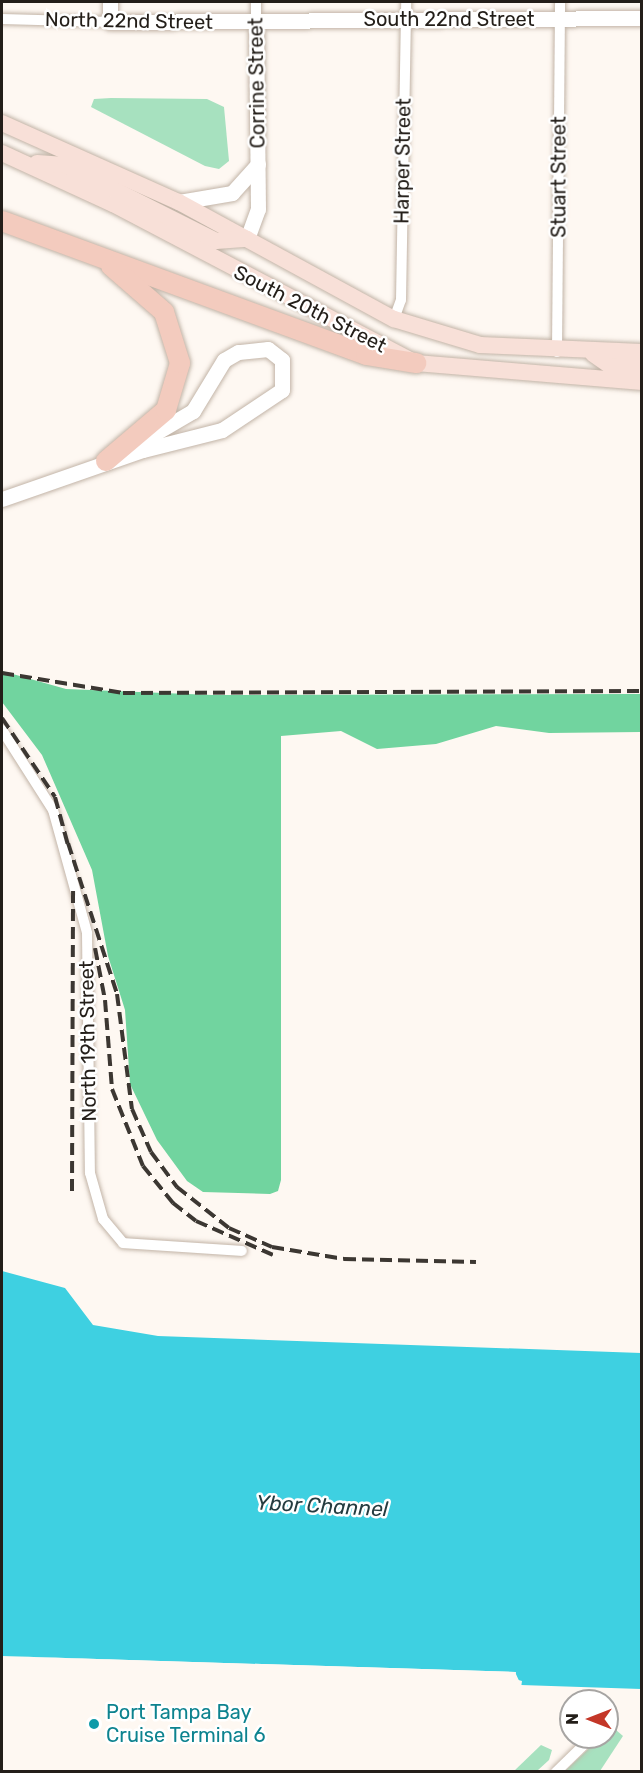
<!DOCTYPE html>
<style>
body{margin:0}
#map{position:relative;width:643px;height:1773px;overflow:hidden;background:#fef8f2;font-family:Rubik,sans-serif}
div>[style]{position:absolute}
.green>*{inset:0;background:#a7e1bf}
.forest>*{inset:0;background:#71d49f}
.water>*{inset:0;background:#3ed0e1}
.pier>*{inset:0;background:#fef8f2}
.roads{filter:drop-shadow(0 0 2px #c2b4a7) drop-shadow(0 0 2px #c2b4a7)}
.street>*{height:10px;margin:-5px;padding:0 5px;transform-origin:5px;border-radius:5px;background:#fff}
.secondary>*{height:15px;margin:-7.5px;padding:0 7.5px;transform-origin:7.5px;border-radius:7.5px;background:#fff}
.primary>*{height:16px;margin:-8px;padding:0 8px;transform-origin:8px;border-radius:8px;background:#f8e0d8}
.highway>*{height:20px;margin:-10px;padding:0 10px;transform-origin:10px;border-radius:10px;background:#f3cbbe}
.rail>*{height:4px;margin-top:-2px;transform-origin:0;background:repeating-linear-gradient(90deg,#3c3732 0 12px,transparent 0 18px)}
.dots>*{width:16px;height:16px;translate:-50% -50%;box-sizing:border-box;border:3px solid #fff;border-radius:50%}
span{translate:-50% -50%;white-space:nowrap;text-align:center;line-height:1.15;-webkit-text-stroke:5px #fff;paint-order:stroke}
.street-label{font-size:20px;color:#231e19}
.culture-label{font-size:20px;color:#0d838f}
.left{translate:0 -50%;text-align:left}
.water-label{font-size:21px;color:#253c40;font-style:italic}
.frame{position:absolute;inset:0;border:3px solid #231e19;pointer-events:none}
.north{position:absolute;left:559px;top:1689px;width:60px;height:60px;box-sizing:border-box;background:#fff;border:2px solid #a7a5a3;border-radius:50%;rotate:270deg;font-size:16px;font-weight:700;line-height:24px;text-align:center;color:#231e19}
.north::after{content:'';display:block;margin:auto;width:21px;height:27px;background:#c43728;clip-path:polygon(50% 0,100% 100%,50% 72%,0 100%)}
</style>
<div id="map">
<div class="green">
<i style="clip-path:polygon(111px 98px,207px 99px,224px 107px,229px 161px,219px 169px,205px 166px,91px 107px,94px 99px)"></i>
<i style="clip-path:polygon(616px 1730px,623px 1736px,600px 1771px,565px 1771px,601px 1737px)"></i>
<i style="clip-path:polygon(541px 1745px,552px 1750px,549px 1760px,537px 1771px,514px 1771px)"></i>
</div>
<div class="forest">
<i style="clip-path:polygon(2px 671px,66px 689px,212px 695px,641px 694px,641px 732px,549px 733px,496px 726px,436px 744px,377px 749px,341px 731px,281px 736px,281px 1180px,278px 1191px,270px 1194px,203px 1192px,187px 1181px,157px 1140px,130px 1084px,125px 1010px,108px 956px,92px 870px,42px 755px,2px 702px)"></i>
</div>
<div class="water">
<i style="clip-path:polygon(2px 1271px,65px 1288px,93px 1325px,158px 1336px,641px 1353px,641px 1689px,521px 1685px,515px 1672px,2px 1656px)"></i>
</div>
<div class="pier">
<i style="clip-path:polygon(2px 1656px,516px 1672px,515px 1679px,522px 1681px,521px 1688px,513px 1681px,513px 1675px)"></i>
</div>
<div class="roads">
<div class="street">
<i style="left:2px;top:19px;width:108px;rotate:1.6deg"></i>
<i style="left:256px;top:23px;width:21px;rotate:-90deg"></i>
<i style="left:394px;top:319px;width:20px;rotate:-70deg"></i>
<i style="left:401px;top:300px;width:298px;rotate:-89deg"></i>
<i style="left:557px;top:352px;width:350px;rotate:-89.5deg"></i>
<i style="left:2px;top:730px;width:95px;rotate:57.5deg"></i>
<i style="left:53px;top:810px;width:128px;rotate:74.5deg"></i>
<i style="left:87px;top:933px;width:240px;rotate:89.3deg"></i>
<i style="left:90px;top:1173px;width:48px;rotate:74.2deg"></i>
<i style="left:103px;top:1219px;width:31px;rotate:50deg"></i>
<i style="left:123px;top:1243px;width:119px;rotate:3.8deg"></i>
<i style="left:556px;top:1772px;width:50px;rotate:-44.2deg"></i>
</div>
<div class="secondary">
<i style="left:110px;top:2px;width:20px;rotate:90deg"></i>
<i style="left:110px;top:22px;width:532px;rotate:-0.43deg"></i>
<i style="left:179px;top:202px;width:54px;rotate:-9.6deg"></i>
<i style="left:232px;top:193px;width:39px;rotate:-48deg"></i>
<i style="left:247px;top:239px;width:32px;rotate:-70deg"></i>
<i style="left:258px;top:209px;width:186px;rotate:-90.6deg"></i>
<i style="left:2px;top:499px;width:149px;rotate:-19.2deg"></i>
<i style="left:143px;top:450px;width:81px;rotate:-14.2deg"></i>
<i style="left:222px;top:430px;width:72px;rotate:-33.7deg"></i>
<i style="left:282px;top:390px;width:30px;rotate:-90deg"></i>
<i style="left:282px;top:360px;width:18px;rotate:-142deg"></i>
<i style="left:268px;top:349px;width:30px;rotate:174deg"></i>
<i style="left:238px;top:352px;width:16px;rotate:150deg"></i>
<i style="left:224px;top:360px;width:60px;rotate:121.3deg"></i>
<i style="left:193px;top:411px;width:67px;rotate:149.6deg"></i>
</div>
<div class="primary">
<i style="left:2px;top:123px;width:194px;rotate:24.1deg"></i>
<i style="left:179px;top:202px;width:245px;rotate:28.6deg"></i>
<i style="left:394px;top:319px;width:90px;rotate:16.8deg"></i>
<i style="left:480px;top:345px;width:162px;rotate:2.5deg"></i>
<i style="left:2px;top:153px;width:122px;rotate:24.7deg"></i>
<i style="left:113px;top:204px;width:342px;rotate:27.7deg"></i>
<i style="left:416px;top:363px;width:227px;rotate:4.8deg"></i>
<i style="left:37px;top:163px;width:28px;rotate:4deg"></i>
<i style="left:65px;top:165px;width:169px;rotate:26.7deg"></i>
<i style="left:216px;top:241px;width:31px;rotate:-4deg"></i>
<i style="left:593px;top:354px;width:21px;rotate:35deg"></i>
<i style="left:610px;top:366px;width:32px;rotate:2deg"></i>
</div>
<div class="highway">
<i style="left:2px;top:221px;width:388px;rotate:20.2deg"></i>
<i style="left:366px;top:355px;width:51px;rotate:9.1deg"></i>
<i style="left:106px;top:461px;width:79px;rotate:-40.4deg"></i>
<i style="left:166px;top:410px;width:49px;rotate:-73.4deg"></i>
<i style="left:180px;top:363px;width:53px;rotate:-107.4deg"></i>
<i style="left:164px;top:312px;width:70px;rotate:-139deg"></i>
</div>
</div>
<div class="rail">
<i style="left:2px;top:673px;width:123px;rotate:9.4deg"></i>
<i style="left:123px;top:693px;width:519px;rotate:-0.22deg"></i>
<i style="left:2px;top:718px;width:95px;rotate:56.1deg"></i>
<i style="left:55px;top:797px;width:54px;rotate:74.9deg"></i>
<i style="left:68px;top:843px;width:159px;rotate:72deg"></i>
<i style="left:117px;top:994px;width:116px;rotate:82.6deg"></i>
<i style="left:132px;top:1109px;width:47px;rotate:66.2deg"></i>
<i style="left:151px;top:1152px;width:44px;rotate:53.4deg"></i>
<i style="left:177px;top:1187px;width:66px;rotate:38.3deg"></i>
<i style="left:229px;top:1228px;width:47px;rotate:23.8deg"></i>
<i style="left:272px;top:1247px;width:73px;rotate:9.5deg"></i>
<i style="left:344px;top:1259px;width:132px;rotate:1.3deg"></i>
<i style="left:95px;top:948px;width:53px;rotate:79.1deg"></i>
<i style="left:105px;top:1000px;width:89px;rotate:85.5deg"></i>
<i style="left:112px;top:1089px;width:83px;rotate:68.1deg"></i>
<i style="left:143px;top:1166px;width:48px;rotate:51deg"></i>
<i style="left:173px;top:1203px;width:29px;rotate:38deg"></i>
<i style="left:196px;top:1221px;width:84px;rotate:23.8deg"></i>
<i style="left:72px;top:1191px;width:306px;rotate:-89.8deg"></i>
</div>
<div class="dots">
<i style="left:94px;top:1724px;background:#0f9aa8"></i>
</div>
<div class="street-label">
<span style="left:449px;top:19px">South 22nd Street</span>
<span style="left:129px;top:21px;rotate:1deg">North 22nd Street</span>
<span style="left:257px;top:83px;rotate:-91deg">Corrine Street</span>
<span style="left:403px;top:161px;rotate:-89deg">Harper Street</span>
<span style="left:559px;top:177px;rotate:-90deg">Stuart Street</span>
<span style="left:310px;top:309px;rotate:27deg">South 20th Street</span>
<span style="left:88px;top:1041px;rotate:-91deg">North 19th Street</span>
</div>
<div class="culture-label">
<span class="left" style="left:106px;top:1724px">Port Tampa Bay<br>Cruise Terminal 6</span>
</div>
<div class="water-label">
<span style="left:322px;top:1506px;rotate:3deg">Ybor Channel</span>
</div>
<div class="frame"></div>
<div class="north">N</div>
</div>
